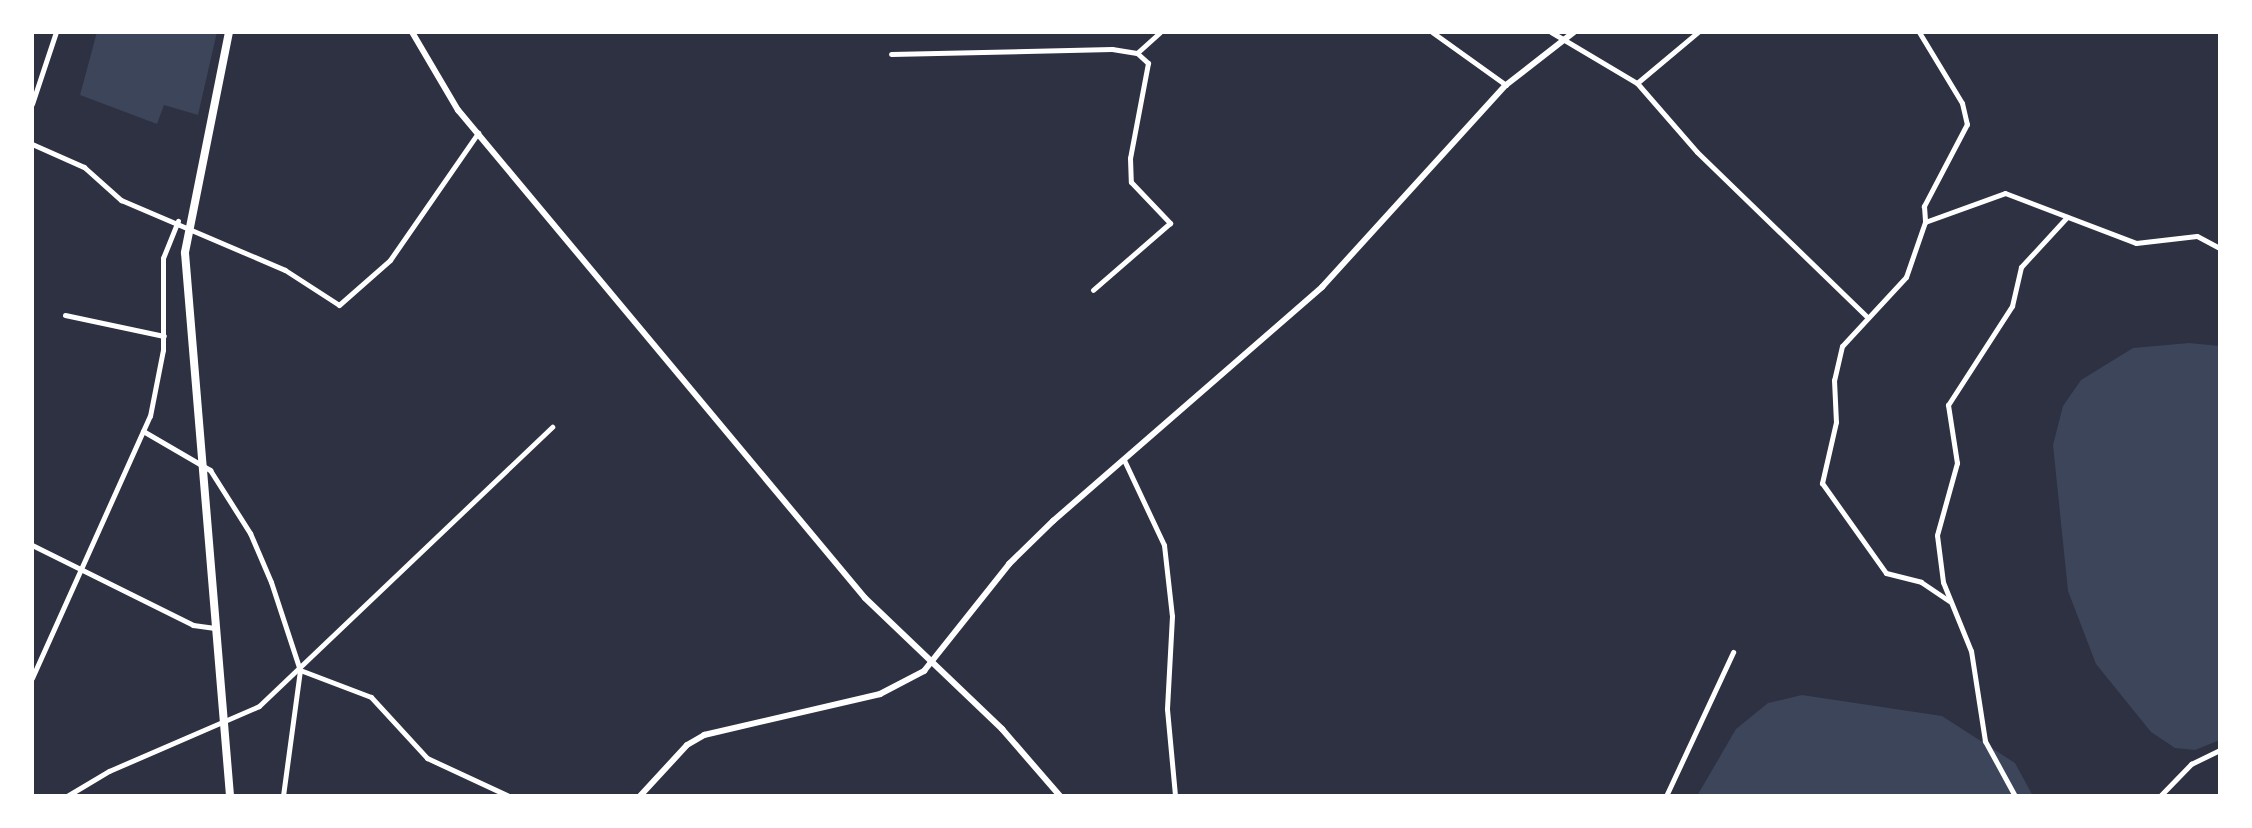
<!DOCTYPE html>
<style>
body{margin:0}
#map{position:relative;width:2252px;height:828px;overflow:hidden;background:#2d3142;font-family:Georgia,serif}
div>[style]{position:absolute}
.green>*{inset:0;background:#3c4559}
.minor>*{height:5px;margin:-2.5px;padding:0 2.5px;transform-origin:2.5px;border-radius:2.5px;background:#fff}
.tertiary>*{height:6px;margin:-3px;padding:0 3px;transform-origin:3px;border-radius:3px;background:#fff}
.primary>*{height:8px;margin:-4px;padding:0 4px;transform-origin:4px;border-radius:4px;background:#fff}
span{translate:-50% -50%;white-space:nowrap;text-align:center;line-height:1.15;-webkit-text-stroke:8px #fff;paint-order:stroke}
.frame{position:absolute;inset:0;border:34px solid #fff;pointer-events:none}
</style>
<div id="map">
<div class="green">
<i style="clip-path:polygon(97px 32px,217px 32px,198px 115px,164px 105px,157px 124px,80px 95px)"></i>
<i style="clip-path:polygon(2189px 343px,2220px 346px,2220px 740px,2195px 750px,2175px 748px,2151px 732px,2096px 664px,2068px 591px,2053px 445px,2063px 406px,2081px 380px,2133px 348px)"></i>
<i style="clip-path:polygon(1802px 695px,1942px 716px,2015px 763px,2033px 796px,1697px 796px,1736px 729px,1768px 703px)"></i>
</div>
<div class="minor">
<i style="left:1432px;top:32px;width:91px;rotate:35.6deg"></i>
<i style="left:1551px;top:32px;width:100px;rotate:30.7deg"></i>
<i style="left:1637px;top:83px;width:91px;rotate:49deg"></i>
<i style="left:1697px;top:152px;width:237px;rotate:44.1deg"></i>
<i style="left:1919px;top:32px;width:83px;rotate:58.8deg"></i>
<i style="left:1962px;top:103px;width:22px;rotate:77deg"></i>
<i style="left:1967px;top:124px;width:93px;rotate:117.7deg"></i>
<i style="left:1924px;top:206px;width:16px;rotate:86deg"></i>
<i style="left:1925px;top:222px;width:58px;rotate:109.1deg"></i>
<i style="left:1906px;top:277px;width:94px;rotate:132.8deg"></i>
<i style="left:1842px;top:346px;width:35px;rotate:103deg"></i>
<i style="left:1834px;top:380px;width:42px;rotate:87.3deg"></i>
<i style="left:1836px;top:422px;width:63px;rotate:102.9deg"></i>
<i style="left:1822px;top:483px;width:110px;rotate:54.6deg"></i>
<i style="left:1886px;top:573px;width:36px;rotate:14deg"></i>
<i style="left:1921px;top:582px;width:34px;rotate:34deg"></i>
<i style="left:1137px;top:53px;width:31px;rotate:-42deg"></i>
<i style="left:891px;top:54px;width:221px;rotate:-1.3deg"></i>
<i style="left:1112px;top:49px;width:25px;rotate:9deg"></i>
<i style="left:1137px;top:53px;width:15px;rotate:42deg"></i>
<i style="left:1148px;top:63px;width:97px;rotate:100.7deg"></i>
<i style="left:1130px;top:158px;width:24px;rotate:88deg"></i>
<i style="left:1131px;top:182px;width:57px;rotate:46.4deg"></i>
<i style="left:1170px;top:223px;width:102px;rotate:139deg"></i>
<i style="left:1637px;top:83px;width:80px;rotate:-39.9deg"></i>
<i style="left:32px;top:104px;width:76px;rotate:-71.6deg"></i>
<i style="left:32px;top:144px;width:57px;rotate:23.9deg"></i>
<i style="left:84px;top:167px;width:50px;rotate:41.7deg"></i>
<i style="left:121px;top:200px;width:178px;rotate:23.1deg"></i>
<i style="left:285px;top:270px;width:64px;rotate:32.9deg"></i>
<i style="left:339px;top:305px;width:68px;rotate:-41.4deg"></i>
<i style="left:390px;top:260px;width:155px;rotate:-55.3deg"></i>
<i style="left:1925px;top:222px;width:85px;rotate:-19.9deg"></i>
<i style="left:2005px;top:193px;width:140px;rotate:20.9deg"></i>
<i style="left:2136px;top:243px;width:61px;rotate:-6.5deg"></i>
<i style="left:2197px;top:236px;width:26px;rotate:28deg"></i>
<i style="left:65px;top:315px;width:101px;rotate:12deg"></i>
<i style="left:143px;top:431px;width:78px;rotate:30.2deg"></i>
<i style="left:210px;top:470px;width:75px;rotate:57.6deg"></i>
<i style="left:250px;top:533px;width:53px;rotate:66.8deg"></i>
<i style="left:271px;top:582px;width:93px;rotate:71.8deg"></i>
<i style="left:300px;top:670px;width:127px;rotate:97.7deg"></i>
<i style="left:1124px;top:460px;width:94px;rotate:64.8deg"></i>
<i style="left:1164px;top:545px;width:71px;rotate:83.6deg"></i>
<i style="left:1172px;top:616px;width:93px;rotate:93.1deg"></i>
<i style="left:1167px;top:709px;width:87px;rotate:84.7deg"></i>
<i style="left:32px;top:545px;width:180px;rotate:26.4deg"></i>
<i style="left:193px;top:625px;width:22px;rotate:8deg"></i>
<i style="left:300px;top:670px;width:76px;rotate:20.8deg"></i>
<i style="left:371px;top:697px;width:83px;rotate:47.4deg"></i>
<i style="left:427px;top:758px;width:90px;rotate:24.9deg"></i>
<i style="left:32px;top:678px;width:287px;rotate:-65.8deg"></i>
<i style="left:150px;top:416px;width:67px;rotate:-78.9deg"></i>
<i style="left:163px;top:350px;width:92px;rotate:-90deg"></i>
<i style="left:163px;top:258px;width:40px;rotate:-68deg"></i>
<i style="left:67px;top:796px;width:49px;rotate:-30.8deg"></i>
<i style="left:109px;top:771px;width:163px;rotate:-23.4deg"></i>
<i style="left:259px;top:706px;width:405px;rotate:-43.6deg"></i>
<i style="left:1666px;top:796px;width:159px;rotate:-65deg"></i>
<i style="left:2015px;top:796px;width:63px;rotate:-118.6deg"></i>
<i style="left:1985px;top:741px;width:91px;rotate:-98.8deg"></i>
<i style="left:1971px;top:651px;width:74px;rotate:-112.1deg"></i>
<i style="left:1943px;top:582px;width:47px;rotate:-97.3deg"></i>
<i style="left:1937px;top:535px;width:75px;rotate:-74.5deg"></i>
<i style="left:1957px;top:463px;width:59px;rotate:-98.8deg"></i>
<i style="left:1948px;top:405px;width:118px;rotate:-57.1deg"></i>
<i style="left:2012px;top:306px;width:40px;rotate:-77deg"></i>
<i style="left:2021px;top:267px;width:68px;rotate:-47.4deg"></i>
<i style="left:2160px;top:796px;width:45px;rotate:-45.9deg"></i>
<i style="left:2191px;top:764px;width:32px;rotate:-26deg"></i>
</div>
<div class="tertiary">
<i style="left:412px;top:32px;width:91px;rotate:59.5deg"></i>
<i style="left:458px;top:110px;width:635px;rotate:50.17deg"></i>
<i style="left:865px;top:598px;width:190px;rotate:43.7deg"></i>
<i style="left:1002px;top:729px;width:89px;rotate:49.1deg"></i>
<i style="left:640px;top:796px;width:69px;rotate:-47.3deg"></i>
<i style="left:687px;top:745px;width:20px;rotate:-30deg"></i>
<i style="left:704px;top:735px;width:181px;rotate:-13.1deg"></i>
<i style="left:880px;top:694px;width:50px;rotate:-27.6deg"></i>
<i style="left:924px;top:671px;width:137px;rotate:-51.5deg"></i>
<i style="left:1009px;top:564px;width:62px;rotate:-44.3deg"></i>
<i style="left:1053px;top:521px;width:357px;rotate:-41deg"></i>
<i style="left:1322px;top:287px;width:273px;rotate:-47.7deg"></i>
<i style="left:1506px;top:85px;width:86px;rotate:-37.9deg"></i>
</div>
<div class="primary">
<i style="left:229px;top:32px;width:225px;rotate:101.3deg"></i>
<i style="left:185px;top:253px;width:545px;rotate:85.26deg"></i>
</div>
<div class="frame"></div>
</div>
